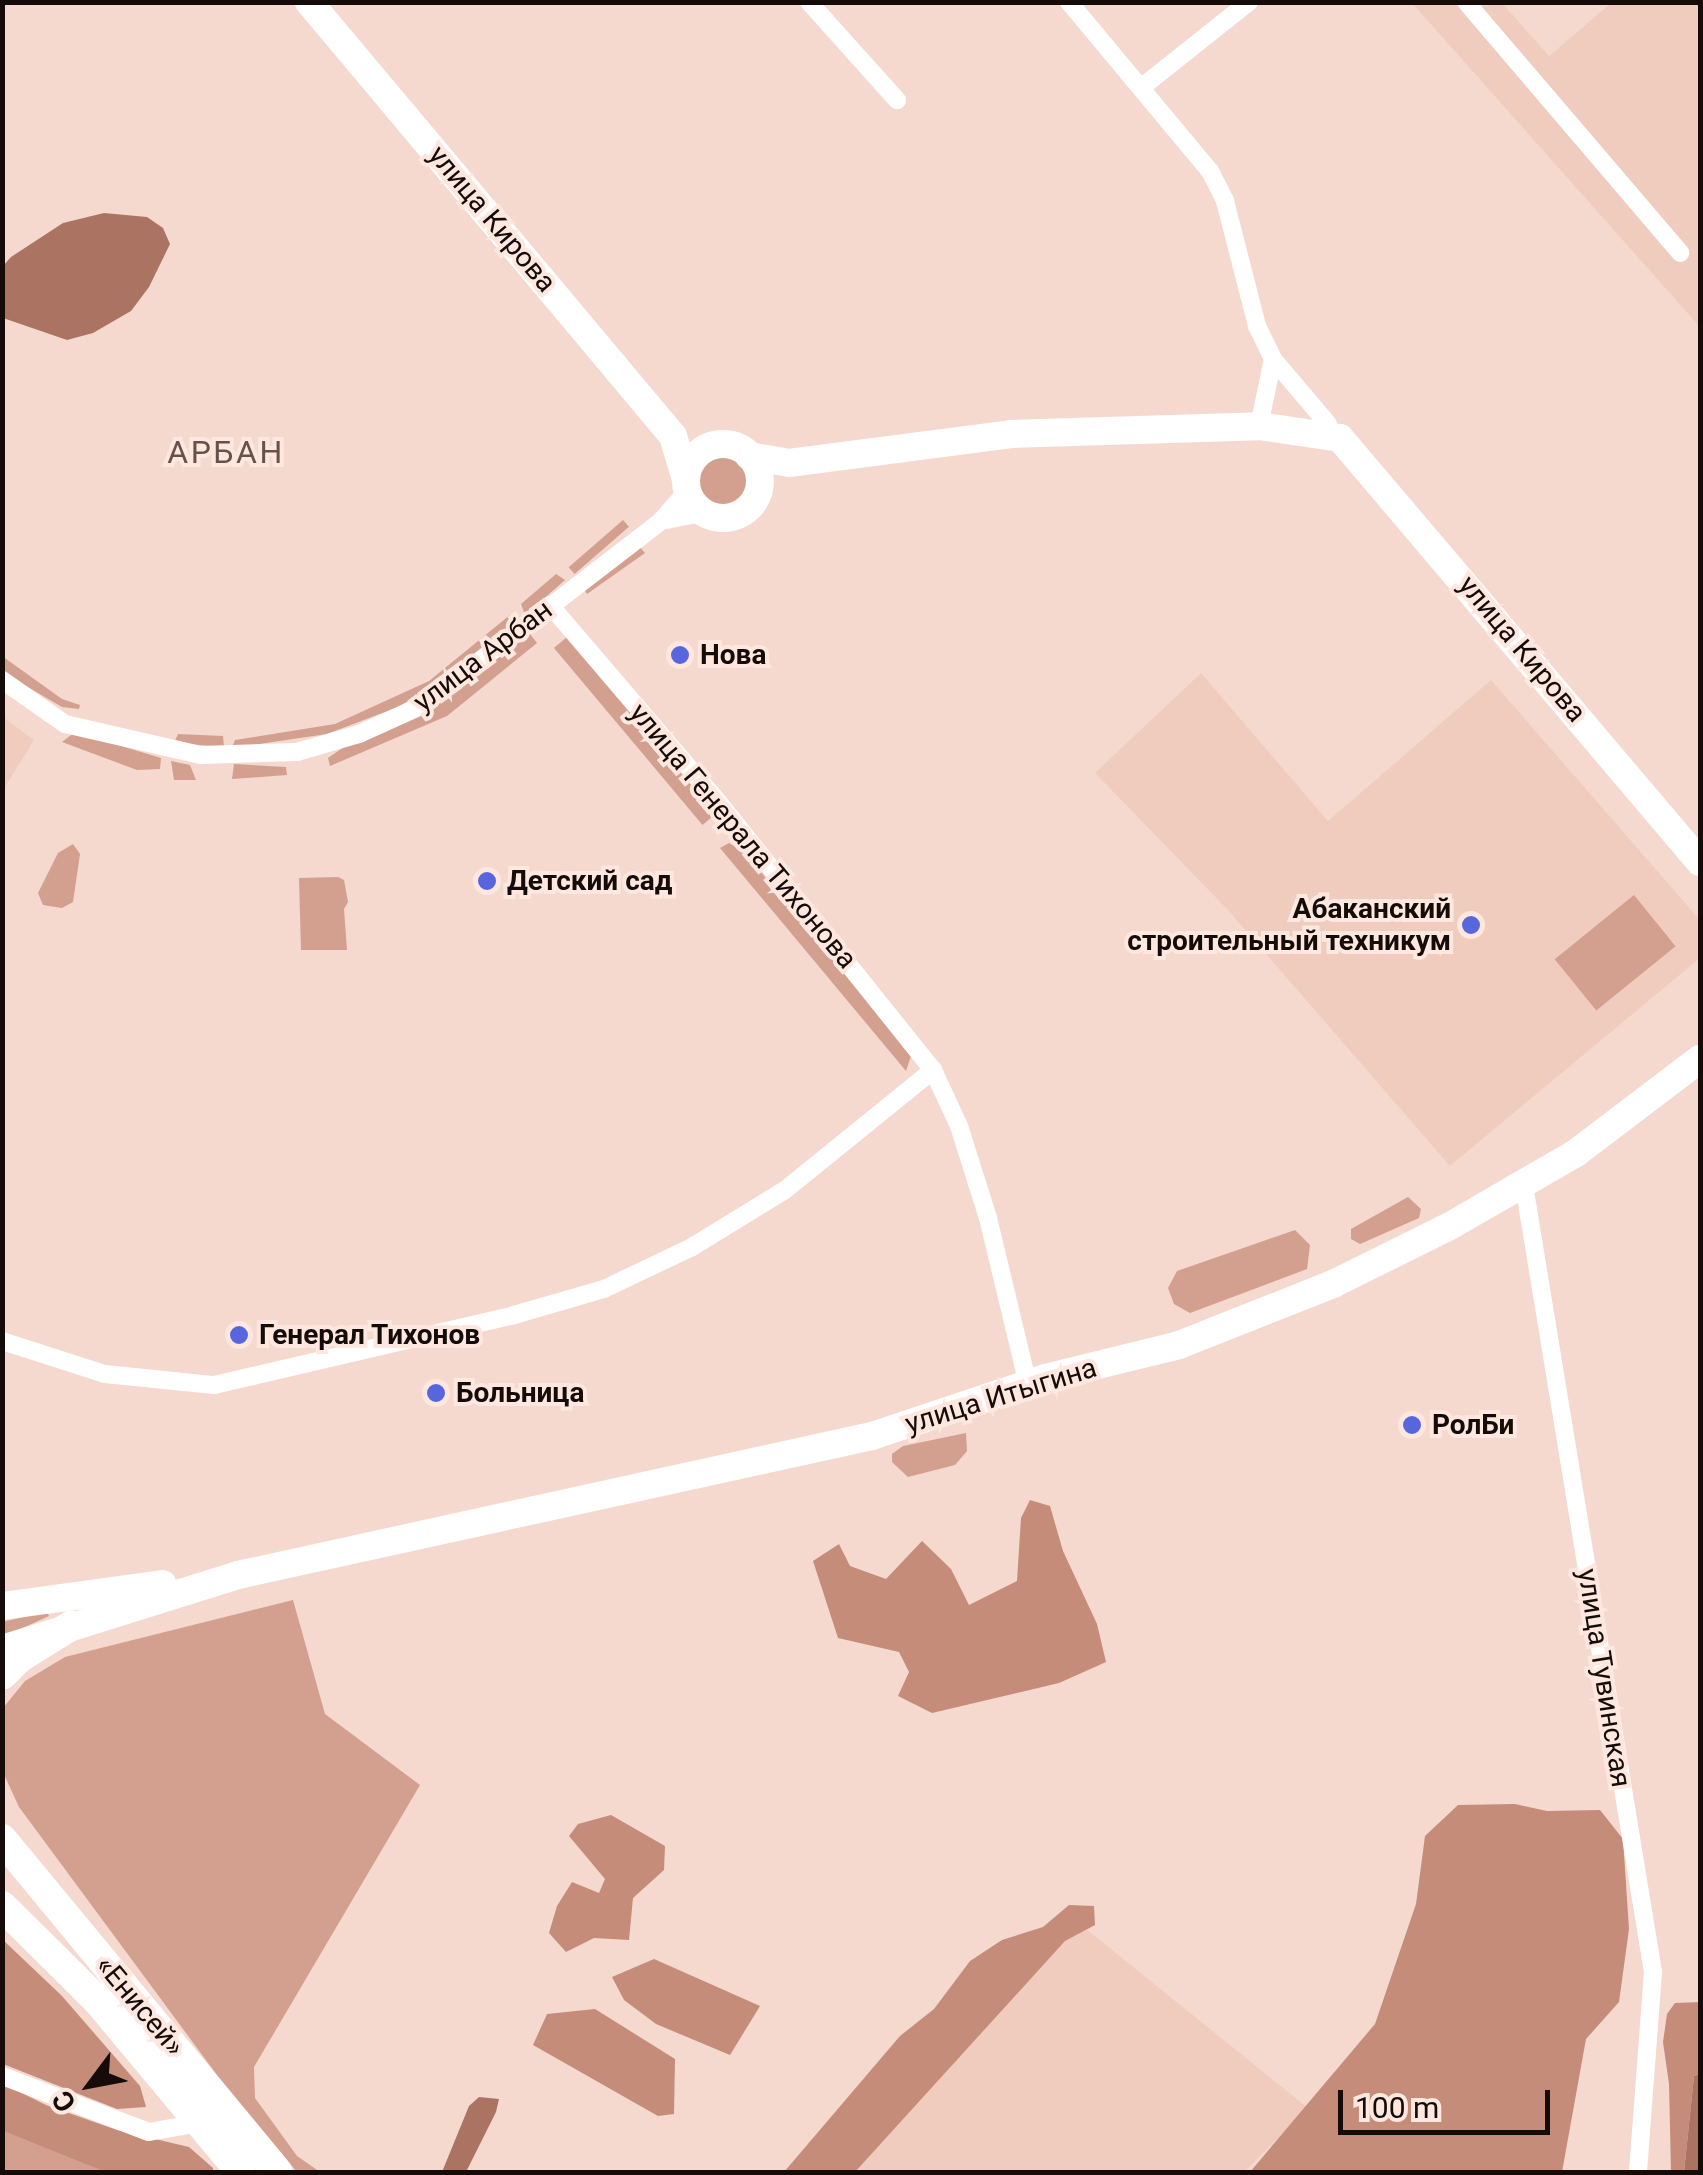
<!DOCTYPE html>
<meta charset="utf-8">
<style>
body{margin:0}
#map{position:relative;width:1703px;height:2175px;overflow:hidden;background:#f5d9cf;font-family:Roboto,sans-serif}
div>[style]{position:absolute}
.built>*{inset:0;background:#f0ccbf}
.green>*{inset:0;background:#d39f8e;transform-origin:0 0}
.round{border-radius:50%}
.forest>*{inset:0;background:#c48c79}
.water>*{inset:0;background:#ab7462}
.street>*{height:18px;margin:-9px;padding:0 9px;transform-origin:9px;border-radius:9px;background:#fff}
.primary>*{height:28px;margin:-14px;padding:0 14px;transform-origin:14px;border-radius:14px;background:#fff}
.primary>.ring{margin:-14px;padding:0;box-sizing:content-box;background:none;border:28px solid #fff;border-radius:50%}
.highway>*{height:30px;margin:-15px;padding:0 15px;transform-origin:15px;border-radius:15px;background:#fff}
.dots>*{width:28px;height:28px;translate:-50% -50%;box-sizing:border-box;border:5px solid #fee7df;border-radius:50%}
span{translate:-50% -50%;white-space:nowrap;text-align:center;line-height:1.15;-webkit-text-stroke:8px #fee7df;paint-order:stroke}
.street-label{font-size:28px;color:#150c09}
.poi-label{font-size:28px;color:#150c09;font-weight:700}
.left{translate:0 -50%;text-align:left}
.right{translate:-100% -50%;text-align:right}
.quarter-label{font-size:32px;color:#695149;letter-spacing:2.5px}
.frame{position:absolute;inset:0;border:5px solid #150c09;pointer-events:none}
.north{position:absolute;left:40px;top:2035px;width:100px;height:100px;-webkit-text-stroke:8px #fee7df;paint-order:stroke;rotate:238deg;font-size:28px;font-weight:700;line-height:40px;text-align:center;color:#150c09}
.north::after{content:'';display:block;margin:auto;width:35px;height:45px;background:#150c09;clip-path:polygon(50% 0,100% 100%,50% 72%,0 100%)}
.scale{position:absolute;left:1338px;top:2090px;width:212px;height:45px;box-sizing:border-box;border:5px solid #150c09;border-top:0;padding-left:12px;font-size:30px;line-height:35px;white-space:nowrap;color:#150c09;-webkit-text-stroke:8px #fee7df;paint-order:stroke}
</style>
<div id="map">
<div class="built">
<i style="clip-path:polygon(1412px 3px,1476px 3px,1480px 7px,1502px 3px,1549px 56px,1611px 3px,1700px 3px,1700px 327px)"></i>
<i style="clip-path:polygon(1201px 673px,1328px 821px,1491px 680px,1700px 920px,1700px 958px,1450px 1166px,1227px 909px,1095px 773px)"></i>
<i style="clip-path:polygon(3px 717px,34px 740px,3px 790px)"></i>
<i style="clip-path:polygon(1075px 1920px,1308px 2108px,1244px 2172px,829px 2172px)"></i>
</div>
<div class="green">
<i class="round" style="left:692px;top:451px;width:62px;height:62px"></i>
<i style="left:623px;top:520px;width:9px;height:72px;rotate:49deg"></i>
<i style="clip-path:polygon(639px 546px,645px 553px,587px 594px,584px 589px)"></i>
<i style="clip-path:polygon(556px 574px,565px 580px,525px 615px,521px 604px)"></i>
<i style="clip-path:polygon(510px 615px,517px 620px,442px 681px,398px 707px,327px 734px,232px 748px,235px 740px,335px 724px,429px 681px)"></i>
<i style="clip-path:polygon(530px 634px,537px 643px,447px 716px,330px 766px,328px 758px,344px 747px,423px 714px)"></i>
<i style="left:567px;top:637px;width:231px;height:17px;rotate:50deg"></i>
<i style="clip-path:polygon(2px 656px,62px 699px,80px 705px,79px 709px,62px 707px,14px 679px,3px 669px)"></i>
<i style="clip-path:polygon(75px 732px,161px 758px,160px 769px,137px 770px,62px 742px)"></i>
<i style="clip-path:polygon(178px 734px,223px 736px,224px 747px,174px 743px)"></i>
<i style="clip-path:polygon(171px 761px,190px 765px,196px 780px,174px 780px)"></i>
<i style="clip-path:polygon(234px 764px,286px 767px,287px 775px,232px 779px)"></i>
<i style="clip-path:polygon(729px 843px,744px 852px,902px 1040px,911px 1056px,906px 1071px,720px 848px)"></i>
<i style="clip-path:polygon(73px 844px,80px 854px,73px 902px,62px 908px,43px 905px,38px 893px,58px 853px)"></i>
<i style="clip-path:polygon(338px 877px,344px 880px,348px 902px,344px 909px,347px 950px,301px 950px,299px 878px)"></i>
<i style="left:1634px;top:895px;width:66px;height:102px;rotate:51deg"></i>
<i style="clip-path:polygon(1408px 1197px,1421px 1209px,1419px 1218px,1360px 1244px,1351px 1239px,1351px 1229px)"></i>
<i style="clip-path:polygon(1295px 1230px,1310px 1245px,1307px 1269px,1190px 1313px,1174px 1304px,1168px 1288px,1177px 1271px)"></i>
<i style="clip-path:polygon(966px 1433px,967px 1451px,955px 1465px,908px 1477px,892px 1462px,892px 1454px,903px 1446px)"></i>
<i style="clip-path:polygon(293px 1600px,325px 1714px,420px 1785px,254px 2067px,255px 2098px,297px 2156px,320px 2172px,297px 2172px,217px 2075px,19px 1807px,2px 1770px,3px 1708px,25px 1681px,65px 1657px)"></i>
<i style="clip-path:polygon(47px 1612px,49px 1616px,3px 1637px,2px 1622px)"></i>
<i style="clip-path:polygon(3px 2131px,108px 2172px,3px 2172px)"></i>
</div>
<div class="forest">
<i style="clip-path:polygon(1030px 1500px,1050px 1506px,1063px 1551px,1097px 1624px,1106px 1662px,1059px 1683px,932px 1713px,898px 1696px,909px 1672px,899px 1652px,838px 1638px,813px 1561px,839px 1544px,850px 1566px,886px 1579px,922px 1541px,951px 1569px,969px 1605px,1017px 1581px,1021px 1518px)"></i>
<i style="clip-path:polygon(1515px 1804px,1547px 1811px,1600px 1810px,1623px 1839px,1629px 1929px,1619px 2002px,1586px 2039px,1562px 2172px,1250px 2172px,1375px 2024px,1416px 1904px,1425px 1836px,1458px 1805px)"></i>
<i style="clip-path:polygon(611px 1815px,665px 1846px,664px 1870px,633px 1898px,629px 1940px,594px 1938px,566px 1952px,549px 1933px,557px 1906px,572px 1882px,599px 1893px,605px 1879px,569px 1836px,578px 1824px)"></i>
<i style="clip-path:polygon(1069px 1905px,1094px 1906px,1095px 1925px,1065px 1941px,855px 2172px,784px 2172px,900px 2036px,934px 2009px,970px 1961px,1002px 1940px,1043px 1927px)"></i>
<i style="clip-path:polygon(2px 1939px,62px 1996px,140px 2086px,146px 2107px,117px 2109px,3px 2064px)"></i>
<i style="clip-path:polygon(654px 1959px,760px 2006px,730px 2055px,656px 2024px,624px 2000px,612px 1977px)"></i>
<i style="clip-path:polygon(1700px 2002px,1700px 2074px,1694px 2076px,1684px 2172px,1671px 2172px,1669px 2084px,1663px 2042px,1667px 2014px,1675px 2003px)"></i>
<i style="clip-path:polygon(595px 2009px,675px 2059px,674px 2114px,658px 2116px,533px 2045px,547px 2014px)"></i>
<i style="clip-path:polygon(2px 2083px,46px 2105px,117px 2130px,189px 2147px,213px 2168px,213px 2172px,106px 2172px,3px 2131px)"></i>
</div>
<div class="water">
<i style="clip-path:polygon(104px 213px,147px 217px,163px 228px,170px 244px,149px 287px,131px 311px,93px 333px,67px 340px,3px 318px,3px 266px,11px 257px,63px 223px)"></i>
<i style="clip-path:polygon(1700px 2074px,1700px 2172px,1684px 2172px,1694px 2076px)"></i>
<i style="clip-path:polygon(479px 2097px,499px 2099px,496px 2112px,466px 2172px,442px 2172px,469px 2106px)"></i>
</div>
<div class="street">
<i style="left:809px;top:2px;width:132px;rotate:48.1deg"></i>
<i style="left:1069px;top:2px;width:220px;rotate:50.2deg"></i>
<i style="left:1210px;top:171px;width:34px;rotate:63deg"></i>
<i style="left:1225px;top:201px;width:129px;rotate:75.6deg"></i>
<i style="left:1257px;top:326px;width:37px;rotate:64deg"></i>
<i style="left:1273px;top:359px;width:85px;rotate:49.8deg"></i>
<i style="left:1466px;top:2px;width:330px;rotate:49.5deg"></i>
<i style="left:1142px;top:87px;width:137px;rotate:-38.5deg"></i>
<i style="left:1259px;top:426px;width:68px;rotate:-78.2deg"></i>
<i style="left:666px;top:520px;width:38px;rotate:-11deg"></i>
<i style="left:550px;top:605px;width:260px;rotate:49.5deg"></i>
<i style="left:719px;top:803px;width:342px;rotate:51.3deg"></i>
<i style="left:933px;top:1070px;width:62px;rotate:65.1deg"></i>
<i style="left:959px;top:1126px;width:96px;rotate:72.5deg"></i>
<i style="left:988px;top:1218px;width:171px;rotate:76.5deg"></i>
<i style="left:2px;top:680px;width:77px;rotate:34.9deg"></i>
<i style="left:65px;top:724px;width:139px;rotate:12.9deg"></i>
<i style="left:200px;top:755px;width:97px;rotate:-1.8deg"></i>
<i style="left:297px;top:752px;width:65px;rotate:-16.2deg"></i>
<i style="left:359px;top:734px;width:68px;rotate:-24.3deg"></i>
<i style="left:421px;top:706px;width:303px;rotate:-37.6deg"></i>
<i style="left:661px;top:521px;width:40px;rotate:-49deg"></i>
<i style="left:1524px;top:1185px;width:798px;rotate:80.69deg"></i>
<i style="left:1653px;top:1972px;width:201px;rotate:94.3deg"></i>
<i style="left:2px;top:1341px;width:108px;rotate:17.8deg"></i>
<i style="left:105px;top:1374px;width:110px;rotate:5.8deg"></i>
<i style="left:214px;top:1385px;width:308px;rotate:-13.1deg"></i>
<i style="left:514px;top:1315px;width:94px;rotate:-16.1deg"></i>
<i style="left:604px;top:1289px;width:98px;rotate:-25.5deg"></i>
<i style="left:692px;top:1247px;width:109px;rotate:-31.5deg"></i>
<i style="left:785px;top:1190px;width:191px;rotate:-39deg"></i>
<i style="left:2px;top:2076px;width:157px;rotate:20.9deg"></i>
<i style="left:149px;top:2132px;width:52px;rotate:-10deg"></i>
</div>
<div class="primary">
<i style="left:309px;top:2px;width:566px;rotate:50.01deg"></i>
<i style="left:673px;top:436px;width:46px;rotate:73.5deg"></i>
<i class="ring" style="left:686px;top:444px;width:46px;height:46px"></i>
<i style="left:749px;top:456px;width:41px;rotate:9.9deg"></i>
<i style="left:789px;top:463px;width:224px;rotate:-7.4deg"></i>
<i style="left:1011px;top:434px;width:248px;rotate:-1.8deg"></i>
<i style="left:1259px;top:426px;width:82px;rotate:8.4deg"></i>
<i style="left:1340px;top:438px;width:556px;rotate:49.67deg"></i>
<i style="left:2px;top:1606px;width:162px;rotate:-7.8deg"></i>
<i style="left:2px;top:1649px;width:247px;rotate:-17.4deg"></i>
<i style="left:238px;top:1575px;width:649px;rotate:-12.37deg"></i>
<i style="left:872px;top:1436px;width:182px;rotate:-18.5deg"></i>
<i style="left:1045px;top:1378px;width:138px;rotate:-13.8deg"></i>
<i style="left:1179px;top:1345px;width:166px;rotate:-21.6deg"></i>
<i style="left:1333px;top:1284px;width:131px;rotate:-26.4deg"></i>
<i style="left:1450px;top:1226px;width:146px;rotate:-30.1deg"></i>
<i style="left:1576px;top:1153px;width:156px;rotate:-37.2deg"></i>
</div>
<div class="highway">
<i style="left:2px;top:1675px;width:24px;rotate:-45deg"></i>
<i style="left:19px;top:1658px;width:62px;rotate:-31.9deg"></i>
<i style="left:2px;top:1839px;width:432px;rotate:50.4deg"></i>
<i style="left:2px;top:1906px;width:134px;rotate:44.7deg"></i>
<i style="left:97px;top:2000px;width:224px;rotate:50.1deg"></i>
</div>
<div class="dots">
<i style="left:680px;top:655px;background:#5866dd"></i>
<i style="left:487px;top:881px;background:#5866dd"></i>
<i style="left:1471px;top:925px;background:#5866dd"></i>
<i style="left:239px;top:1335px;background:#5866dd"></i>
<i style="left:436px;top:1393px;background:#5866dd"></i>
<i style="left:1412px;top:1425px;background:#5866dd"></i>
</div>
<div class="street-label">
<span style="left:492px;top:219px;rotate:50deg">улица Кирова</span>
<span style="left:1522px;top:649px;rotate:50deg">улица Кирова</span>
<span style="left:483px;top:656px;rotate:-37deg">улица Арбан</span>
<span style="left:743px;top:836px;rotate:50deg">улица Генерала Тихонова</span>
<span style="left:1001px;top:1396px;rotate:-17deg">улица Итыгина</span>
<span style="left:1604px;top:1678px;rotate:81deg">улица Тувинская</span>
<span style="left:140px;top:2006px;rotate:50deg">«Енисей»</span>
</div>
<div class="poi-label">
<span class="left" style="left:700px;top:655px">Нова</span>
<span class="left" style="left:507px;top:881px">Детский сад</span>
<span class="right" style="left:1451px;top:925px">Абаканский<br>строительный техникум</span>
<span class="left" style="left:259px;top:1335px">Генерал Тихонов</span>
<span class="left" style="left:456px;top:1393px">Больница</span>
<span class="left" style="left:1432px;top:1425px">РолБи</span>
</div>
<div class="quarter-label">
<span style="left:226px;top:452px">АРБАН</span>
</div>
<div class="frame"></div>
<div class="north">С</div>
<div class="scale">100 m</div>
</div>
